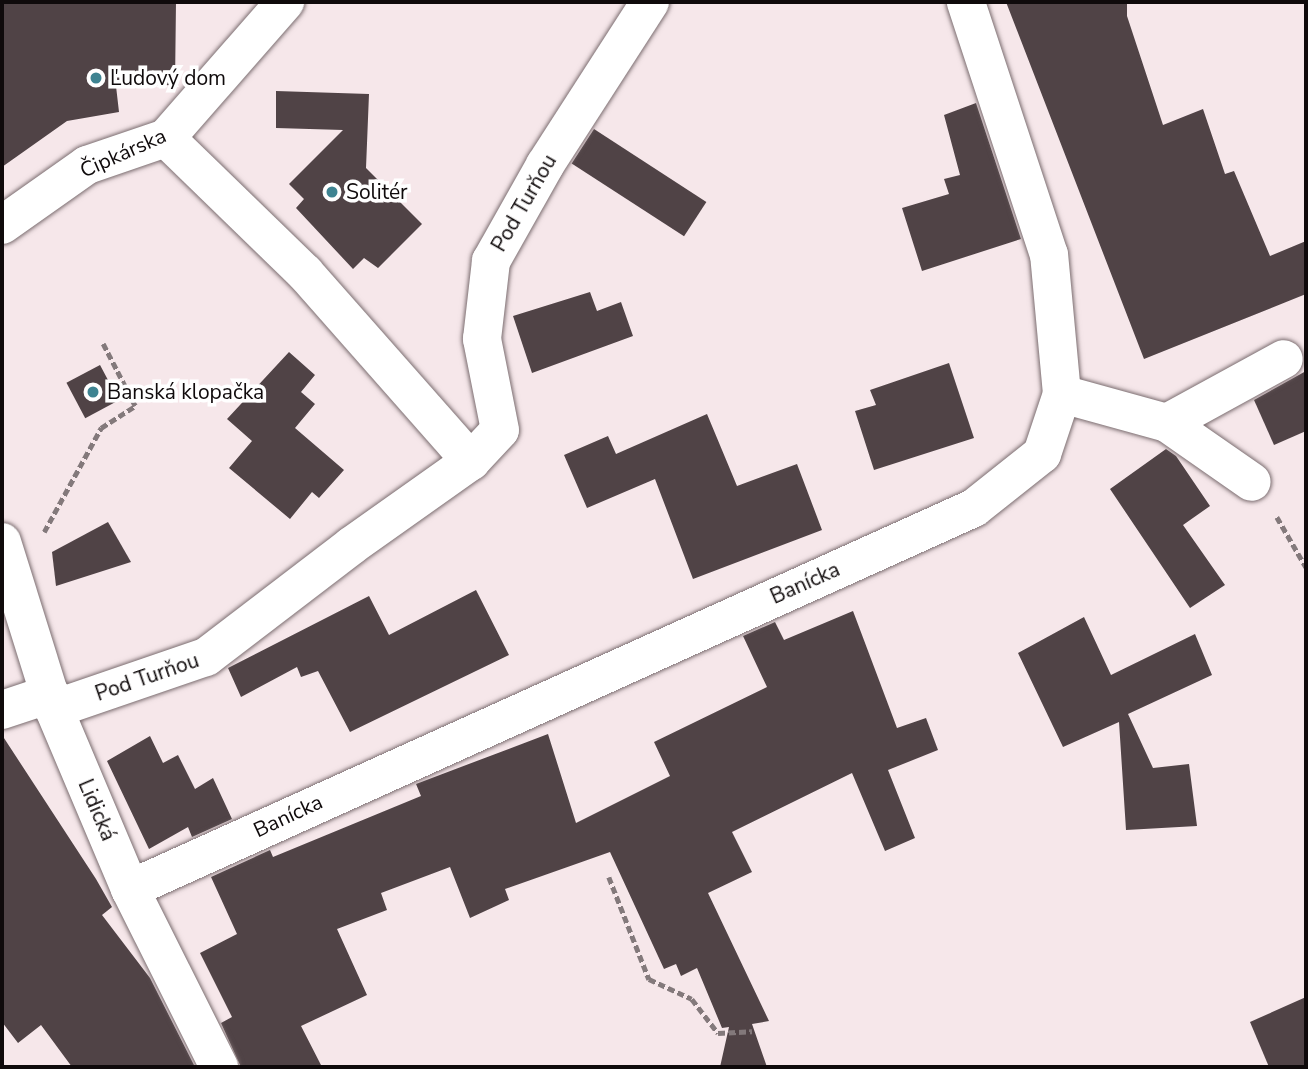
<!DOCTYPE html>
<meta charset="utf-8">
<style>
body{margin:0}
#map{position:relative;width:1308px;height:1069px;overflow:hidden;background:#f6e7ea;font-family:"Nunito Sans",sans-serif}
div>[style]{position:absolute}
.building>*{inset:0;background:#504346;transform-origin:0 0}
.path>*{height:4.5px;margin-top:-2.25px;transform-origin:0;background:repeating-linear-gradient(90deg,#83797b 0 7px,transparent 0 10.5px)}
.roads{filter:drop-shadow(0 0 2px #7b6d70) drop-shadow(0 0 2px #7b6d70)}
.minor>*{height:38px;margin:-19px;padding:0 19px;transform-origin:19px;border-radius:19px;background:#fff}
.dots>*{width:19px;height:19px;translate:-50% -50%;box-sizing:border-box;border:4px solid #fff;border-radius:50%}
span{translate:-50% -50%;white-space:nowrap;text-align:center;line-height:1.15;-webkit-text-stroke:7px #fff;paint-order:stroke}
.poi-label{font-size:21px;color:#0f0a0b}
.left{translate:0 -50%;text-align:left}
.street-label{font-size:21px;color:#0f0a0b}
.frame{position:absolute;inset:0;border:4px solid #0f0a0b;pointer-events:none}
</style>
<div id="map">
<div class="building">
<i style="clip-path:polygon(2px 2px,176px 2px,175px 85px,116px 86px,119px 112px,67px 121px,2px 167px)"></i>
<i style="clip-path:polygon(1006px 2px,1127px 2px,1127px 16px,1163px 125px,1203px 109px,1225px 174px,1234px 171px,1270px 256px,1306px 241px,1306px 294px,1144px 359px)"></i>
<i style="clip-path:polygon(276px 91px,369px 94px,366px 168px,422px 224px,378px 268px,364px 258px,353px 269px,296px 208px,304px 199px,289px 184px,343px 130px,276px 128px)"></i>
<i style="clip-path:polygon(976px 103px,1021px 239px,922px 271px,902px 208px,949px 194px,944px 179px,960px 175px,944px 115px)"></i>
<i style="left:594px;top:129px;width:134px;height:41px;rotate:33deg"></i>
<i style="clip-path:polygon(590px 292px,597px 311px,621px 302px,633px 336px,532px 373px,513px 316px)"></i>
<i style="clip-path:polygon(289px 352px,315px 375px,301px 392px,315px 404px,295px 428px,344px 470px,319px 498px,312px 492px,290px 519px,229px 468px,252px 441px,227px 419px)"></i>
<i style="clip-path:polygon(949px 363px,974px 438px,874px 470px,855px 411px,876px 405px,870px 390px)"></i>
<i style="left:100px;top:365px;width:40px;height:38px;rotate:62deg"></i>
<i style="clip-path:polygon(1306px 371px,1306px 431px,1274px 445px,1254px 400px)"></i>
<i style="clip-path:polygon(707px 414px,737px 486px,797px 464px,822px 530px,693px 579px,655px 479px,587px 508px,564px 455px,608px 436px,616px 454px)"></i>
<i style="clip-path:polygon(1166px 449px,1176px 456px,1210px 506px,1183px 525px,1225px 585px,1190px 608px,1110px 489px)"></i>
<i style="clip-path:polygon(108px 522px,131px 562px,56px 586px,52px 552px)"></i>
<i style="clip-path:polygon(476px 590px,509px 655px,350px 732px,318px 671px,301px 677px,297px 667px,241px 697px,228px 668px,369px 596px,389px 635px)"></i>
<i style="clip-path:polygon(853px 611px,897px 728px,926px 718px,938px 750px,888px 770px,915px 838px,885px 851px,852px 773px,732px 832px,752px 872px,708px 893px,769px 1021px,752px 1024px,767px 1067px,720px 1067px,729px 1027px,722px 1028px,697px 968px,681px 976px,676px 964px,664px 969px,610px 852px,505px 889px,509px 900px,470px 918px,450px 867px,381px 893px,387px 910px,337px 929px,367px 995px,301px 1026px,322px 1067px,241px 1067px,221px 1023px,232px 1017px,200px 953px,237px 934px,211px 877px,270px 850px,273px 857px,421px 796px,416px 784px,548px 734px,576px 823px,670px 776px,654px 742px,767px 687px,743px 636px,775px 622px,784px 640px)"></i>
<i style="clip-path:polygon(1084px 617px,1111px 675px,1195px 634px,1212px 675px,1128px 714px,1153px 768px,1189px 764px,1197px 826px,1126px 830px,1119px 722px,1063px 747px,1018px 653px)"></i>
<i style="clip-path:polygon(2px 735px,96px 879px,112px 907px,102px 915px,150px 978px,195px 1067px,72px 1067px,41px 1025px,18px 1043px,2px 1022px)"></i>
<i style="clip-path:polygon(150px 736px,163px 763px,178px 755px,195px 789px,213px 778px,232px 819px,192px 837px,188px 827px,149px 849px,107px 761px)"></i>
<i style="clip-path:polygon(1306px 997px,1306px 1067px,1269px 1067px,1250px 1022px)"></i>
</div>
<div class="path">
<i style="left:1277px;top:517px;width:58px;rotate:59.9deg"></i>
<i style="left:44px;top:532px;width:119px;rotate:-61.3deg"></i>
<i style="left:101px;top:428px;width:40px;rotate:-32.9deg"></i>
<i style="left:135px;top:406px;width:70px;rotate:-117.3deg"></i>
<i style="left:609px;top:877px;width:110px;rotate:68.6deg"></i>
<i style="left:649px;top:979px;width:47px;rotate:24.9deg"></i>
<i style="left:692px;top:999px;width:43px;rotate:52.6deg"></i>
<i style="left:718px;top:1033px;width:34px;rotate:-3deg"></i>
</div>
<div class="roads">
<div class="minor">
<i style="left:166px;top:138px;width:194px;rotate:44.2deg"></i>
<i style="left:305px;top:273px;width:251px;rotate:48.6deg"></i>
<i style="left:2px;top:225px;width:104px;rotate:-35.2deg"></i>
<i style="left:87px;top:165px;width:83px;rotate:-18.9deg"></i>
<i style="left:166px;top:138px;width:181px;rotate:-48.8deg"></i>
<i style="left:1062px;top:394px;width:109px;rotate:15.4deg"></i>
<i style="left:1167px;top:423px;width:133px;rotate:-28.7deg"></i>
<i style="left:1167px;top:423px;width:103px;rotate:34.8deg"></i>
<i style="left:2px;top:542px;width:175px;rotate:72.7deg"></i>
<i style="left:54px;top:709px;width:195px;rotate:67.1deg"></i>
<i style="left:130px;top:889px;width:199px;rotate:63.4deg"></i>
<i style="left:54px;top:709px;width:161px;rotate:-18.9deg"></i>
<i style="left:206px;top:657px;width:183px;rotate:-37.4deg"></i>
<i style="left:351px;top:546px;width:147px;rotate:-35.3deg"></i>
<i style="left:471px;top:461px;width:42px;rotate:-46.9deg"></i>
<i style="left:500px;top:430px;width:93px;rotate:-101.2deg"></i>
<i style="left:482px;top:339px;width:79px;rotate:-83.4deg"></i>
<i style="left:491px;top:261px;width:110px;rotate:-60.6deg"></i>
<i style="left:545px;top:165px;width:194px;rotate:-57.2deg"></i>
<i style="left:2px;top:710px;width:51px;rotate:-18.4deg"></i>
<i style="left:130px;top:889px;width:926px;rotate:-24.3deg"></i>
<i style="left:974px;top:508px;width:87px;rotate:-38.5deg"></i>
<i style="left:1042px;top:454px;width:63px;rotate:-71.6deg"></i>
<i style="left:1062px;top:394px;width:140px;rotate:-95.3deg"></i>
<i style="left:1049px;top:255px;width:266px;rotate:-108.2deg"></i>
</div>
</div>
<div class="dots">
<i style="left:96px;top:78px;background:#3e8391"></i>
<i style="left:332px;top:192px;background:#3e8391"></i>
<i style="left:93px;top:392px;background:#3e8391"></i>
</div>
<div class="poi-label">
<span class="left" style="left:110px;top:78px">Ľudový dom</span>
<span class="left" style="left:346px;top:192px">Solitér</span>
<span class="left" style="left:107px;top:392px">Banská klopačka</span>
</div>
<div class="street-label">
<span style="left:123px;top:153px;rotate:-24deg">Čipkárska</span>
<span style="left:524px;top:203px;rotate:-60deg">Pod Turňou</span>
<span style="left:805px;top:583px;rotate:-24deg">Banícka</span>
<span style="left:147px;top:677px;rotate:-19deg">Pod Turňou</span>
<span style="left:97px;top:810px;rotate:67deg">Lidická</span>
<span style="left:288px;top:816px;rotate:-25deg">Banícka</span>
</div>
<div class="frame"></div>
</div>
